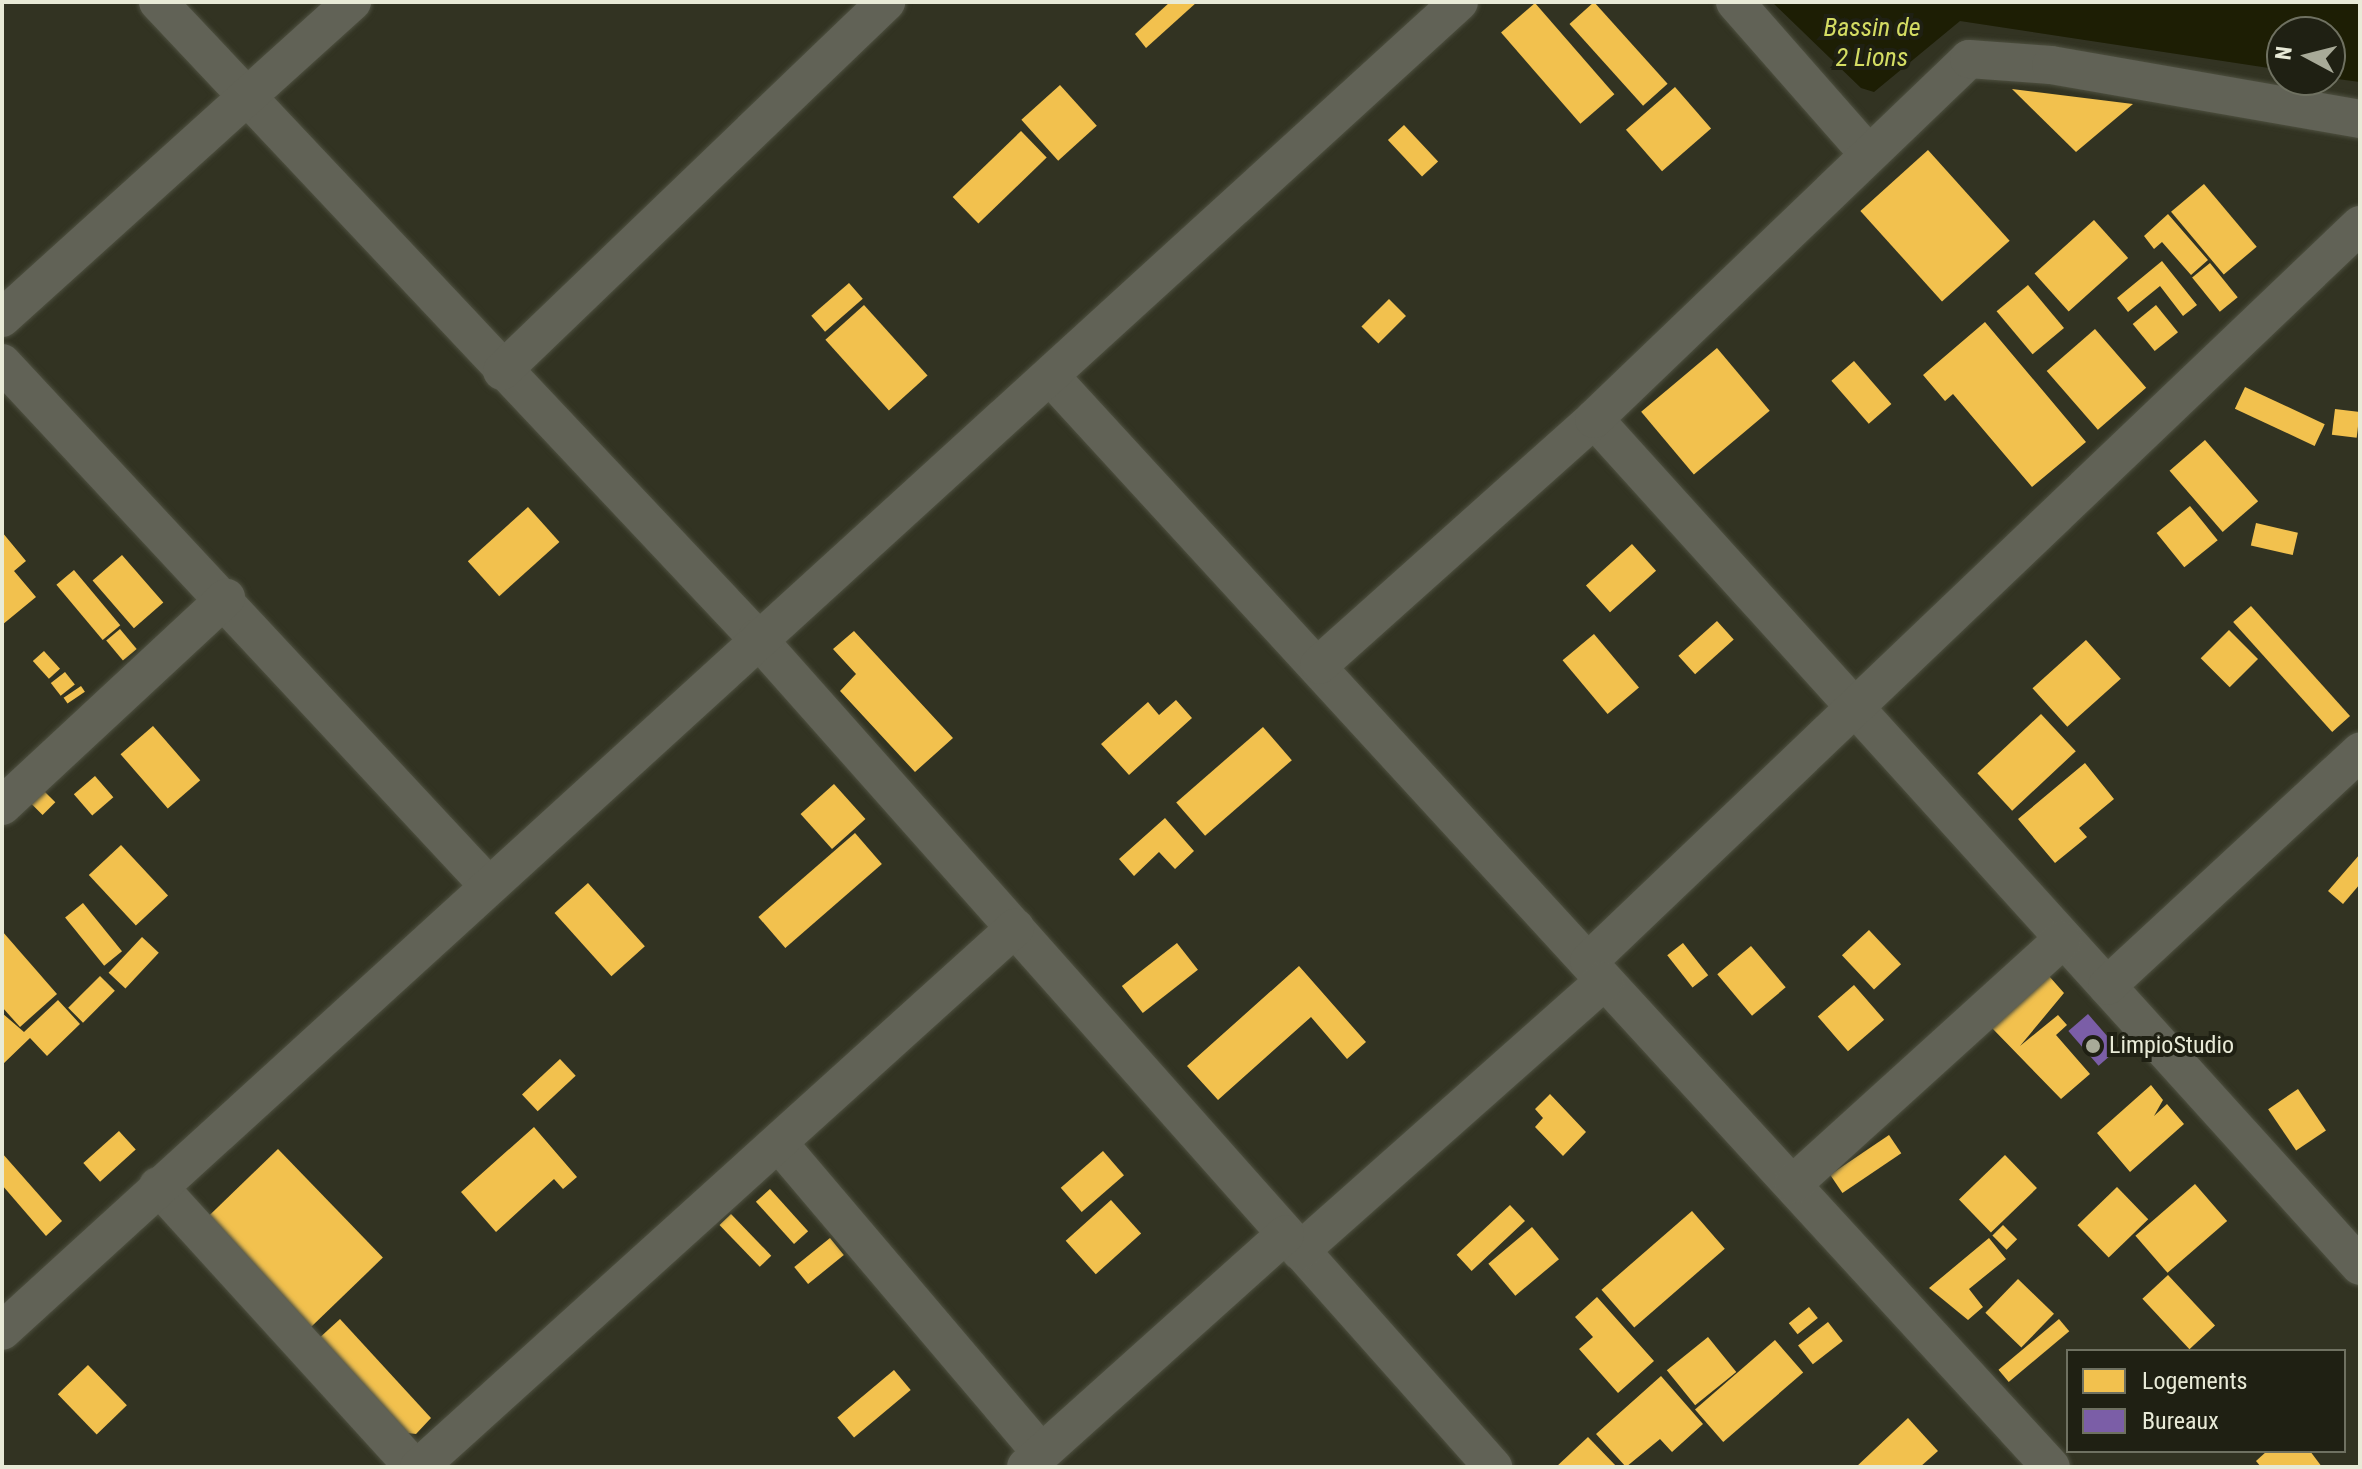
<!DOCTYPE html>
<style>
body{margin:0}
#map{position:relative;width:2362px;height:1469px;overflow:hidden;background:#323322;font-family:"Roboto Condensed",sans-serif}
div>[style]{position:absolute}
.water>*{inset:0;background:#1d1e04}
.homes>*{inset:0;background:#f2c14e;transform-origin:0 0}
.offices>*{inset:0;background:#7b5ea7;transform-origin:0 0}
.roads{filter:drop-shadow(0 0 2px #4e5040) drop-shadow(0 0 2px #4e5040)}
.minor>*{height:38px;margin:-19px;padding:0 19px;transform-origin:19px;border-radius:19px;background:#616256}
.dots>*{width:22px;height:22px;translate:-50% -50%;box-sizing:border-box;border:4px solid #1f2013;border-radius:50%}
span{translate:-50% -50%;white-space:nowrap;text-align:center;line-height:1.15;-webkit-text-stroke:8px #1f2013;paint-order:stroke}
.poi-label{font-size:24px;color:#e8ead7}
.left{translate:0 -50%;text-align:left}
.water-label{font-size:26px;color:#d4dc63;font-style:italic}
.frame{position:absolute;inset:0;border:4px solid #e8ead7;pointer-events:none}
.legend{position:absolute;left:2066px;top:1349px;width:280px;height:104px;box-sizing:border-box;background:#1f2013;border:2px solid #6f7161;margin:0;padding:10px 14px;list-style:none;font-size:24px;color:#e8ead7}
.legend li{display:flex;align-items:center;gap:16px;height:40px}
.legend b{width:40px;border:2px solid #6f7161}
.north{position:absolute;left:2266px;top:16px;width:80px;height:80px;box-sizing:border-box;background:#1f2013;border:2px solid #6f7161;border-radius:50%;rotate:277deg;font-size:22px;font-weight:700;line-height:32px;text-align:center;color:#e8ead7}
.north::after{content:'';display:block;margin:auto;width:28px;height:36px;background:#a8aa98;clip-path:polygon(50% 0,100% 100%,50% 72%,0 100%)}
</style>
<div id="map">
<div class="water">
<i style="clip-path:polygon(1772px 2px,2360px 2px,2360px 82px,2330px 78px,2330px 32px,2282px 32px,2282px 70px,1960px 21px,1874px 92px,1861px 88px)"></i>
</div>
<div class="homes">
<i style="clip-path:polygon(1170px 2px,1197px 2px,1146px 48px,1135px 34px)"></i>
<i style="left:1594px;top:2px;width:110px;height:33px;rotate:48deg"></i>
<i style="left:1535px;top:3px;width:121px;height:45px;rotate:49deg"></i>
<i style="left:1060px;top:85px;width:55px;height:52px;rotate:48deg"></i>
<i style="left:1675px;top:87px;width:55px;height:65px;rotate:49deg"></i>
<i style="clip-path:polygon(2012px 89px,2133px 104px,2076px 152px)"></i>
<i style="left:1404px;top:125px;width:50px;height:22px;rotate:47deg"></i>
<i style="left:1021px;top:131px;width:37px;height:95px;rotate:46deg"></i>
<i style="left:1928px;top:150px;width:122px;height:91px;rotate:48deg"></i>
<i style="left:2204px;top:184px;width:82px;height:43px;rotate:50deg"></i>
<i style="clip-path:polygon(2168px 214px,2208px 260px,2191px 275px,2162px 242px,2154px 249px,2144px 236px)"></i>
<i style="left:2094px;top:220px;width:51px;height:80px;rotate:48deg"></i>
<i style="clip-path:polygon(2162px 261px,2197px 305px,2183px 316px,2160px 286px,2128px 312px,2117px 298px)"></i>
<i style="left:2210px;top:263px;width:44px;height:23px;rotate:51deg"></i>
<i style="left:849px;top:283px;width:21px;height:50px;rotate:49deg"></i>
<i style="left:2028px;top:285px;width:56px;height:41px;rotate:50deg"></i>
<i style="left:1389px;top:299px;width:24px;height:39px;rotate:45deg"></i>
<i style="left:864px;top:305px;width:95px;height:52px;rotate:48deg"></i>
<i style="left:2156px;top:305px;width:35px;height:30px;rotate:51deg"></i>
<i style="clip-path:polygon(1985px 322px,2086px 442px,2032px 487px,1953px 394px,1945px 401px,1923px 375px)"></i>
<i style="left:2095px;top:329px;width:78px;height:64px;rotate:49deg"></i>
<i style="left:1717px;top:348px;width:82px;height:99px;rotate:50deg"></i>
<i style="left:1854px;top:361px;width:57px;height:30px;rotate:49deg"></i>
<i style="left:2245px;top:387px;width:88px;height:24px;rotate:25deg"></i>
<i style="left:2335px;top:409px;width:25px;height:26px;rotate:7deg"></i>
<i style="left:2205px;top:440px;width:81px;height:47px;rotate:49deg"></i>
<i style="left:2190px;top:506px;width:44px;height:43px;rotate:51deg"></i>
<i style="left:528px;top:507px;width:47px;height:81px;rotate:48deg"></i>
<i style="left:2256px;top:523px;width:43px;height:23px;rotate:13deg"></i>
<i style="clip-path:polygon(2px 532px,26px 561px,14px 571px,36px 597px,2px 625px)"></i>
<i style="left:1632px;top:544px;width:36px;height:62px;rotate:48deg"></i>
<i style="left:122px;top:555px;width:63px;height:39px;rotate:49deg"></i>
<i style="left:74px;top:570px;width:72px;height:23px;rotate:50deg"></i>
<i style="left:2251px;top:606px;width:148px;height:24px;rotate:48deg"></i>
<i style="left:1717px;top:621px;width:25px;height:52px;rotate:48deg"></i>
<i style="left:120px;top:629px;width:26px;height:18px;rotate:50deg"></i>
<i style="left:2229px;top:630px;width:41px;height:40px;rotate:45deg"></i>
<i style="clip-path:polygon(854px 631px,953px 738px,915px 772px,840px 691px,856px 674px,833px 649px)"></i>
<i style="left:1594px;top:634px;width:70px;height:41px;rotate:50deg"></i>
<i style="left:2086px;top:640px;width:52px;height:72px;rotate:48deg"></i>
<i style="left:44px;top:651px;width:24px;height:15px;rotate:48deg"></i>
<i style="left:65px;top:672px;width:16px;height:18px;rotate:52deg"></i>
<i style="left:81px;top:686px;width:7px;height:21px;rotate:56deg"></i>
<i style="clip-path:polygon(1176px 700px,1192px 718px,1129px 775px,1101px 744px,1148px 702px,1159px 715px)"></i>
<i style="left:2041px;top:714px;width:51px;height:87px;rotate:47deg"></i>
<i style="left:153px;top:726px;width:72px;height:43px;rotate:49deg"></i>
<i style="left:1263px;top:727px;width:44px;height:115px;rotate:49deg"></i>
<i style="clip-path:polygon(2085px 763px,2114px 799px,2079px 828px,2087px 837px,2055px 863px,2018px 819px)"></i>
<i style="left:95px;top:776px;width:28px;height:28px;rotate:49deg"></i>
<i style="left:834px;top:784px;width:47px;height:45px;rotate:48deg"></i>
<i style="left:44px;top:791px;width:16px;height:18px;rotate:45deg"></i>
<i style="clip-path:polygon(1165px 818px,1194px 851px,1175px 869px,1159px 852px,1134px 876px,1119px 859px)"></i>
<i style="left:855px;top:833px;width:41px;height:128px;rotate:49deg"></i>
<i style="left:121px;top:845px;width:69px;height:44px;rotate:47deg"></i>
<i style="clip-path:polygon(2360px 854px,2360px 884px,2343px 904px,2328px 891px)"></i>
<i style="left:588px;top:883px;width:85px;height:45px;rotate:48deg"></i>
<i style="left:83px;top:903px;width:62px;height:23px;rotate:51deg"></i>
<i style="left:1869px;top:930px;width:47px;height:37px;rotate:47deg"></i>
<i style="clip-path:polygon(2px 931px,57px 994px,20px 1027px,2px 1007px)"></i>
<i style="left:142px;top:937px;width:23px;height:49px;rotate:43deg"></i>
<i style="left:1177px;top:943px;width:34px;height:70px;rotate:52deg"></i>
<i style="left:1683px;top:943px;width:41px;height:20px;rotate:52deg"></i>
<i style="left:1751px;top:946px;width:54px;height:44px;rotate:50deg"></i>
<i style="clip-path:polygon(1299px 966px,1366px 1042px,1347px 1059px,1311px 1017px,1218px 1100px,1187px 1066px)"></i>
<i style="left:100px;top:976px;width:21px;height:45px;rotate:45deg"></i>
<i style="clip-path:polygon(2049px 976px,2064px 993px,2020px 1046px,2058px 1015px,2067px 1025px,2056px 1035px,2090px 1074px,2061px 1099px,1992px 1028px)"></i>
<i style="left:1854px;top:985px;width:46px;height:48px;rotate:49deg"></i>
<i style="clip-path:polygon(58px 1000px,80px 1024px,47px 1056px,30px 1038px,2px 1065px,2px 1013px,24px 1032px)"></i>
<i style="left:560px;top:1059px;width:23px;height:52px;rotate:47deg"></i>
<i style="clip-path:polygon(2151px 1085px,2163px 1100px,2154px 1116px,2167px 1104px,2184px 1124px,2130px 1172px,2097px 1133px)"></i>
<i style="left:2298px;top:1089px;width:50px;height:36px;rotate:56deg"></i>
<i style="clip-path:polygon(1550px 1094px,1586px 1132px,1563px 1156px,1535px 1127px,1543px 1118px,1535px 1109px)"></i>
<i style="clip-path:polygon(534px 1127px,577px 1177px,563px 1189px,554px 1179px,496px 1232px,461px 1192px)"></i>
<i style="left:119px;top:1131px;width:25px;height:48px;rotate:48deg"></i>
<i style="left:1889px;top:1135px;width:22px;height:71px;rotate:56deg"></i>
<i style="left:278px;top:1149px;width:151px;height:101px;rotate:46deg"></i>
<i style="left:1103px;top:1151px;width:32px;height:56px;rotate:49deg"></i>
<i style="clip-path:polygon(2px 1153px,62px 1221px,46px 1236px,2px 1185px)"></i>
<i style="left:2005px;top:1155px;width:46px;height:64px;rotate:46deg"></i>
<i style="left:2195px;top:1184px;width:49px;height:79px;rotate:49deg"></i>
<i style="left:2117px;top:1187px;width:45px;height:55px;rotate:46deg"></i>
<i style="left:770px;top:1189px;width:57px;height:19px;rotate:48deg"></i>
<i style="left:1111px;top:1200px;width:45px;height:61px;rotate:48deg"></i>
<i style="left:1510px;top:1205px;width:22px;height:73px;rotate:47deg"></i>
<i style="left:1692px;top:1211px;width:50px;height:120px;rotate:49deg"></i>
<i style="left:731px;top:1214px;width:58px;height:16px;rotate:46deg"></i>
<i style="left:2003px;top:1225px;width:20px;height:15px;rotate:45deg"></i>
<i style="left:1532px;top:1227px;width:42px;height:57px;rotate:50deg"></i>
<i style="left:830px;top:1238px;width:22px;height:46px;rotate:51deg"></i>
<i style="clip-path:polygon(1989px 1238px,2006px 1259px,1969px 1289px,1983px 1307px,1968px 1320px,1929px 1288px)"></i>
<i style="left:2168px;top:1275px;width:69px;height:35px;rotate:47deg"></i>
<i style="left:2018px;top:1279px;width:50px;height:47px;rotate:44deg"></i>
<i style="clip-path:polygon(1597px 1297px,1654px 1361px,1618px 1393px,1579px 1349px,1593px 1337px,1575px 1317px)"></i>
<i style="left:1809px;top:1307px;width:14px;height:26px;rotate:51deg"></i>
<i style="clip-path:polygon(340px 1319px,431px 1418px,416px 1434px,398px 1432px,316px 1341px)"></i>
<i style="left:2059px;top:1319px;width:16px;height:79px;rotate:50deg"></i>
<i style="left:1828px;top:1322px;width:24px;height:38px;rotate:52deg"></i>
<i style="left:1708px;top:1337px;width:45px;height:53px;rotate:51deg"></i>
<i style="left:1775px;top:1340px;width:43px;height:106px;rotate:49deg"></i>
<i style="left:88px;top:1365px;width:56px;height:42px;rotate:46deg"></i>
<i style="left:894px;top:1370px;width:26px;height:74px;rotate:50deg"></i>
<i style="clip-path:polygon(1661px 1376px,1703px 1424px,1672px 1452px,1660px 1439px,1626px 1467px,1596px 1434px)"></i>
<i style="clip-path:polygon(1908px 1418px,1938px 1451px,1920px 1467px,1856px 1467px)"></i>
<i style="clip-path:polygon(1588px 1437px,1617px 1467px,1556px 1467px)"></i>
<i style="clip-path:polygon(2267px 1451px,2310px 1451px,2322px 1467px,2261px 1467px,2256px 1461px)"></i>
</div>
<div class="offices">
<i style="left:2088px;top:1014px;width:46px;height:26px;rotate:49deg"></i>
</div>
<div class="roads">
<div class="minor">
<i style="left:158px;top:2px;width:874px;rotate:46.72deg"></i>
<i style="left:757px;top:638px;width:1109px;rotate:48.4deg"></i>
<i style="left:1735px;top:2px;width:197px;rotate:48.7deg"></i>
<i style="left:2px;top:318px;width:472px;rotate:-42.1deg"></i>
<i style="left:2px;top:363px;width:713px;rotate:47.05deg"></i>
<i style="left:502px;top:371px;width:533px;rotate:-43.86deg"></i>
<i style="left:1051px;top:377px;width:1479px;rotate:47.47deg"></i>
<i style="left:1594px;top:419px;width:1142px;rotate:47.87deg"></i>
<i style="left:1319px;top:665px;width:369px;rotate:-41.8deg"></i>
<i style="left:1594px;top:419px;width:520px;rotate:-43.83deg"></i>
<i style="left:1969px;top:59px;width:82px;rotate:4.2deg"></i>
<i style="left:2051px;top:65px;width:314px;rotate:9.9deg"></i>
<i style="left:2px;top:806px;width:306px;rotate:-42.9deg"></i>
<i style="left:1589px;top:961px;width:1066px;rotate:-43.67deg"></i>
<i style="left:2107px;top:986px;width:345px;rotate:-42.8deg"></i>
<i style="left:781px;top:1146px;width:402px;rotate:49.7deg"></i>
<i style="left:1793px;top:1184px;width:363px;rotate:-42.2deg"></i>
<i style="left:158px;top:1186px;width:380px;rotate:47.7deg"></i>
<i style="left:1300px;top:1251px;width:407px;rotate:-41.6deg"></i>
<i style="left:2px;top:1331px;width:1972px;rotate:-42.37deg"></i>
<i style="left:419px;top:1467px;width:804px;rotate:-42.13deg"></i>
<i style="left:1026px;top:1467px;width:348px;rotate:-41.9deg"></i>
</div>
</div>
<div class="dots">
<i style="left:2093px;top:1046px;background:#a8aa98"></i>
</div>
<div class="poi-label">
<span class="left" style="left:2109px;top:1046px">LimpioStudio</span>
</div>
<div class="water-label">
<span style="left:1872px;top:43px">Bassin de<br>2 Lions</span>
</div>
<div class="frame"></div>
<ul class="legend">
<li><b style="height:22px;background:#f2c14e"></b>Logements</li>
<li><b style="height:22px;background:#7b5ea7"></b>Bureaux</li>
</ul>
<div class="north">N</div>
</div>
